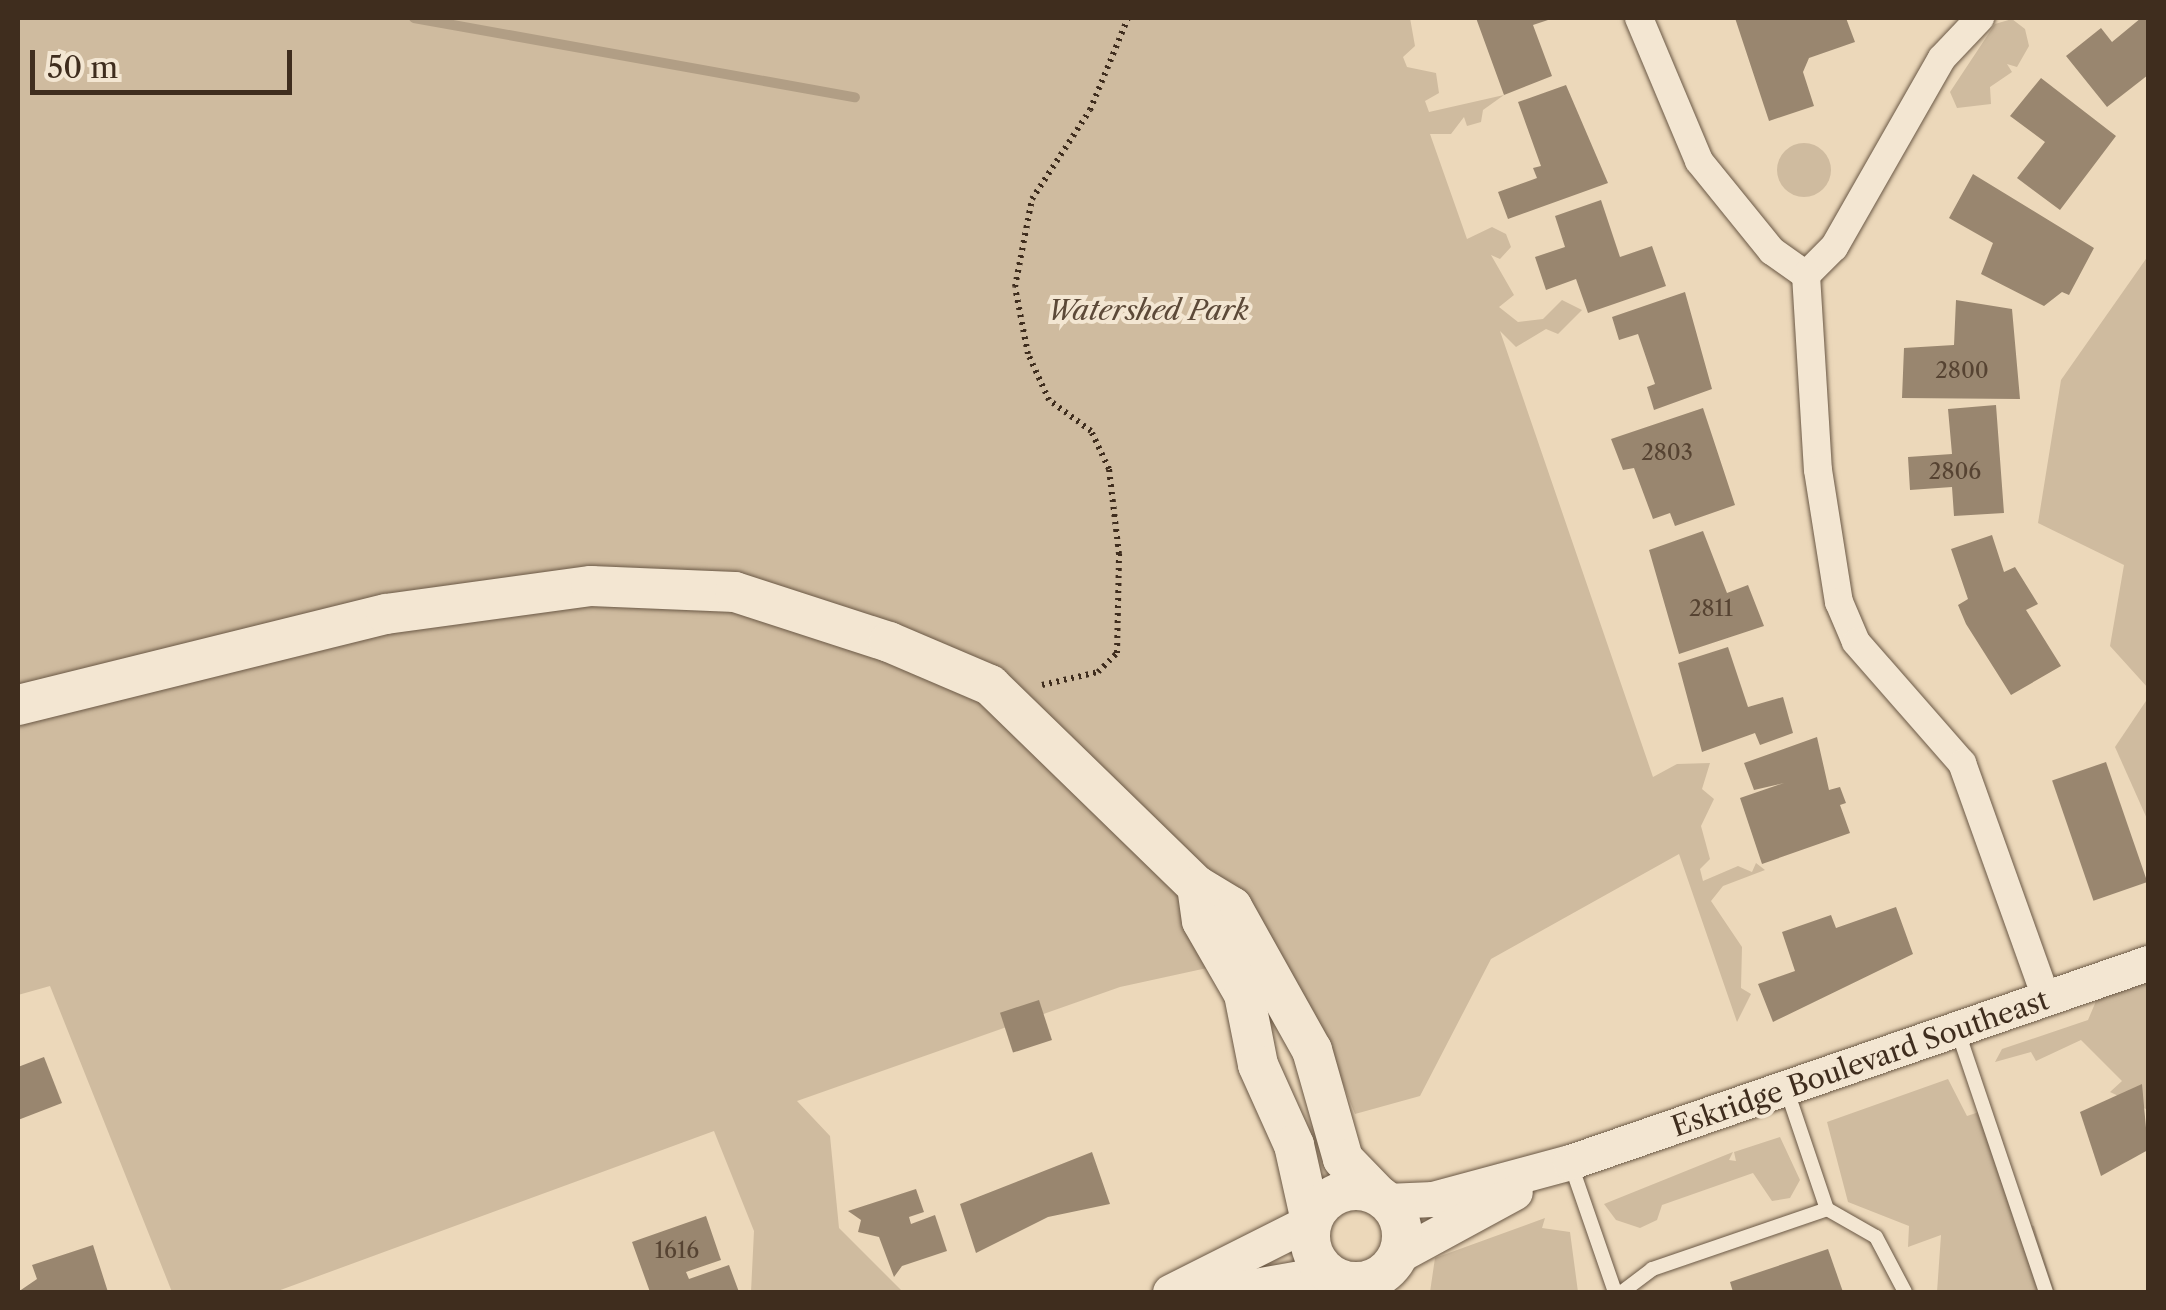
<!DOCTYPE html>
<style>
body{margin:0}
#map{position:relative;width:2166px;height:1310px;overflow:hidden;background:#ecd8ba;font-family:"Libre Caslon Text",serif}
div>[style]{position:absolute}
.green>*{inset:0;background:#cfbb9f}
.round{border-radius:50%}
.stream>*{height:10px;margin:-5px;padding:0 5px;transform-origin:5px;border-radius:5px;background:#b19e85}
.building>*{inset:0;background:#99866f;transform-origin:0 0}
.path>*{height:6px;margin-top:-3px;transform-origin:0;background:repeating-linear-gradient(90deg,#3f2d1e 0 2.5px,transparent 0 7.5px)}
.roads{filter:drop-shadow(0 0 2px #6a5845) drop-shadow(0 0 2px #6a5845)}
.service>*{height:14px;margin:-7px;padding:0 7px;transform-origin:7px;border-radius:7px;background:#f3e6d2}
.minor>*{height:28px;margin:-14px;padding:0 14px;transform-origin:14px;border-radius:14px;background:#f3e6d2}
.tertiary>*{height:35px;margin:-17.5px;padding:0 17.5px;transform-origin:17.5px;border-radius:17.5px;background:#f3e6d2}
.secondary>*{height:40px;margin:-20px;padding:0 20px;transform-origin:20px;border-radius:20px;background:#f3e6d2}
.secondary>.ring{margin:-20px;padding:0;box-sizing:content-box;background:none;border:40px solid #f3e6d2;border-radius:50%}
span{translate:-50% -50%;white-space:nowrap;text-align:center;line-height:1.15;-webkit-text-stroke:8px #f3e6d2;paint-order:stroke}
.number-label{font-size:22px;color:#564332}
.number-label span{-webkit-text-stroke-width:0}
.park-label{font-size:28px;color:#5c4938;font-style:italic}
.street-label{font-size:28px;color:#3f2d1e}
.frame{position:absolute;inset:0;border:20px solid #3f2d1e;pointer-events:none}
.scale{position:absolute;left:30px;top:50px;width:262px;height:45px;box-sizing:border-box;border:5px solid #3f2d1e;border-top:0;padding-left:12px;font-size:30px;line-height:35px;white-space:nowrap;color:#3f2d1e;-webkit-text-stroke:8px #f3e6d2;paint-order:stroke}
</style>
<div id="map">
<div class="green">
<i style="clip-path:polygon(18px 18px,1410px 18px,1415px 46px,1403px 57px,1407px 67px,1436px 73px,1439px 93px,1425px 101px,1429px 112px,1504px 95px,1483px 110px,1481px 122px,1467px 126px,1464px 117px,1451px 134px,1430px 134px,1467px 239px,1492px 227px,1506px 234px,1511px 247px,1500px 259px,1491px 255px,1514px 295px,1499px 307px,1518px 322px,1543px 319px,1562px 300px,1582px 310px,1558px 334px,1546px 329px,1516px 347px,1500px 331px,1653px 777px,1677px 764px,1710px 763px,1702px 789px,1714px 799px,1701px 826px,1710px 859px,1700px 869px,1703px 881px,1738px 866px,1752px 872px,1756px 863px,1765px 870px,1723px 886px,1711px 901px,1742px 947px,1741px 988px,1751px 994px,1737px 1022px,1679px 854px,1491px 959px,1420px 1096px,1355px 1114px,1314px 1012px,1273px 944px,1230px 963px,1120px 987px,797px 1101px,830px 1136px,839px 1228px,903px 1292px,751px 1292px,754px 1231px,714px 1131px,275px 1292px,172px 1292px,50px 986px,18px 995px)"></i>
<i style="clip-path:polygon(2012px 19px,2025px 29px,2029px 46px,2017px 67px,2007px 64px,2012px 72px,1990px 87px,1991px 104px,1957px 108px,1950px 92px,1995px 24px)"></i>
<i class="round" style="left:1777px;top:143px;width:54px;height:54px"></i>
<i style="clip-path:polygon(2148px 256px,2148px 688px,2110px 646px,2124px 565px,2038px 523px,2061px 380px)"></i>
<i style="clip-path:polygon(2148px 698px,2148px 821px,2115px 747px)"></i>
<i style="clip-path:polygon(2148px 972px,2148px 1110px,2110px 1092px,2122px 1081px,2081px 1040px,2036px 1061px,2031px 1052px,1995px 1062px,2002px 1049px,2088px 1020px,2102px 987px)"></i>
<i style="clip-path:polygon(1948px 1079px,1967px 1116px,1979px 1112px,2018px 1223px,2034px 1226px,2055px 1292px,1937px 1292px,1941px 1235px,1908px 1247px,1909px 1226px,1848px 1202px,1827px 1122px)"></i>
<i style="clip-path:polygon(1780px 1137px,1800px 1180px,1790px 1198px,1772px 1201px,1753px 1173px,1662px 1205px,1657px 1220px,1640px 1228px,1616px 1220px,1604px 1204px,1733px 1152px,1729px 1160px,1736px 1161px,1734px 1152px)"></i>
<i style="clip-path:polygon(1545px 1218px,1542px 1228px,1570px 1232px,1578px 1292px,1430px 1292px,1435px 1258px)"></i>
</div>
<div class="stream">
<i style="left:414px;top:18px;width:448px;rotate:10.2deg"></i>
</div>
<div class="building">
<i style="clip-path:polygon(1476px 18px,1554px 18px,1533px 25px,1552px 76px,1504px 95px)"></i>
<i style="clip-path:polygon(1735px 18px,1846px 18px,1855px 42px,1809px 58px,1803px 72px,1814px 106px,1769px 121px)"></i>
<i style="clip-path:polygon(2141px 18px,2148px 18px,2148px 75px,2107px 107px,2066px 56px,2101px 28px,2112px 42px)"></i>
<i style="clip-path:polygon(2041px 78px,2116px 136px,2060px 210px,2017px 178px,2045px 142px,2010px 116px)"></i>
<i style="clip-path:polygon(1566px 85px,1608px 183px,1508px 219px,1498px 192px,1537px 178px,1533px 168px,1541px 166px,1518px 102px)"></i>
<i style="clip-path:polygon(1973px 174px,2094px 248px,2069px 295px,2062px 292px,2044px 306px,1981px 274px,1993px 243px,1949px 218px)"></i>
<i style="clip-path:polygon(1601px 200px,1620px 257px,1652px 246px,1666px 286px,1588px 313px,1576px 279px,1546px 290px,1535px 257px,1565px 247px,1555px 216px)"></i>
<i style="clip-path:polygon(1685px 292px,1712px 389px,1654px 410px,1647px 387px,1655px 384px,1638px 334px,1619px 340px,1612px 317px)"></i>
<i style="clip-path:polygon(1956px 300px,2012px 309px,2020px 399px,1902px 398px,1904px 348px,1954px 345px)"></i>
<i style="clip-path:polygon(1996px 405px,2004px 513px,1954px 516px,1952px 487px,1910px 490px,1908px 457px,1952px 454px,1948px 409px)"></i>
<i style="clip-path:polygon(1703px 408px,1735px 505px,1675px 526px,1670px 513px,1653px 519px,1634px 468px,1623px 470px,1611px 439px)"></i>
<i style="clip-path:polygon(1703px 531px,1727px 593px,1748px 585px,1764px 626px,1679px 654px,1649px 550px)"></i>
<i style="clip-path:polygon(1992px 535px,2004px 572px,2015px 567px,2038px 604px,2026px 610px,2061px 666px,2011px 695px,1966px 624px,1958px 605px,1968px 599px,1951px 549px)"></i>
<i style="clip-path:polygon(1728px 647px,1748px 707px,1783px 697px,1793px 733px,1760px 745px,1755px 733px,1702px 752px,1678px 663px)"></i>
<i style="clip-path:polygon(1817px 737px,1829px 790px,1840px 787px,1846px 803px,1840px 805px,1850px 833px,1762px 864px,1740px 798px,1784px 783px,1754px 790px,1744px 763px)"></i>
<i style="left:2106px;top:762px;width:127px;height:57px;rotate:71deg"></i>
<i style="clip-path:polygon(1896px 907px,1913px 954px,1773px 1022px,1758px 984px,1795px 971px,1782px 932px,1831px 915px,1836px 928px)"></i>
<i style="left:1039px;top:1000px;width:42px;height:41px;rotate:72deg"></i>
<i style="clip-path:polygon(44px 1057px,62px 1103px,18px 1120px,18px 1067px)"></i>
<i style="clip-path:polygon(2142px 1084px,2148px 1150px,2101px 1176px,2080px 1112px)"></i>
<i style="clip-path:polygon(1092px 1152px,1110px 1204px,1048px 1217px,976px 1253px,960px 1204px)"></i>
<i style="clip-path:polygon(916px 1189px,924px 1212px,909px 1217px,911px 1224px,935px 1215px,947px 1251px,902px 1266px,894px 1277px,879px 1237px,858px 1232px,861px 1220px,848px 1211px)"></i>
<i style="clip-path:polygon(706px 1216px,721px 1260px,686px 1272px,689px 1279px,729px 1265px,739px 1292px,650px 1292px,632px 1242px)"></i>
<i style="clip-path:polygon(93px 1245px,108px 1292px,18px 1292px,37px 1279px,32px 1265px)"></i>
<i style="clip-path:polygon(1828px 1249px,1843px 1292px,1733px 1292px,1730px 1282px)"></i>
</div>
<div class="path">
<i style="left:1042px;top:685px;width:57px;rotate:-13.1deg"></i>
<i style="left:1098px;top:672px;width:27px;rotate:-45deg"></i>
<i style="left:1117px;top:653px;width:99px;rotate:-88.8deg"></i>
<i style="left:1119px;top:554px;width:86px;rotate:-96.7deg"></i>
<i style="left:1109px;top:469px;width:42px;rotate:-115.3deg"></i>
<i style="left:1091px;top:431px;width:52px;rotate:-143.6deg"></i>
<i style="left:1049px;top:400px;width:51px;rotate:-114.5deg"></i>
<i style="left:1028px;top:354px;width:68px;rotate:-101deg"></i>
<i style="left:1015px;top:287px;width:90px;rotate:-79.1deg"></i>
<i style="left:1032px;top:199px;width:106px;rotate:-56.9deg"></i>
<i style="left:1090px;top:110px;width:100px;rotate:-67.6deg"></i>
</div>
<div class="roads">
<div class="service">
<i style="left:1957px;top:1029px;width:278px;rotate:71.3deg"></i>
<i style="left:1787px;top:1091px;width:125px;rotate:71.3deg"></i>
<i style="left:1827px;top:1209px;width:56px;rotate:29.7deg"></i>
<i style="left:1876px;top:1237px;width:62px;rotate:62.2deg"></i>
<i style="left:1570px;top:1162px;width:138px;rotate:70.9deg"></i>
<i style="left:1622px;top:1292px;width:38px;rotate:-37deg"></i>
<i style="left:1652px;top:1269px;width:185px;rotate:-18.9deg"></i>
</div>
<div class="minor">
<i style="left:1639px;top:18px;width:155px;rotate:67.2deg"></i>
<i style="left:1699px;top:161px;width:116px;rotate:51deg"></i>
<i style="left:1772px;top:251px;width:42px;rotate:35.2deg"></i>
<i style="left:1980px;top:18px;width:55px;rotate:133.5deg"></i>
<i style="left:1942px;top:58px;width:218px;rotate:119.7deg"></i>
<i style="left:1834px;top:247px;width:40px;rotate:135deg"></i>
<i style="left:1806px;top:275px;width:195px;rotate:86.5deg"></i>
<i style="left:1818px;top:470px;width:134px;rotate:81deg"></i>
<i style="left:1839px;top:602px;width:43px;rotate:67deg"></i>
<i style="left:1856px;top:642px;width:161px;rotate:48.8deg"></i>
<i style="left:1962px;top:763px;width:249px;rotate:70.3deg"></i>
</div>
<div class="tertiary">
<i style="left:1386px;top:1201px;width:47px;rotate:-2.4deg"></i>
<i style="left:1433px;top:1199px;width:142px;rotate:-15.1deg"></i>
<i style="left:1570px;top:1162px;width:611px;rotate:-19deg"></i>
<i style="left:1397px;top:1256px;width:134px;rotate:-28.5deg"></i>
<i style="left:1170px;top:1292px;width:158px;rotate:-26.7deg"></i>
<i style="left:1221px;top:1292px;width:109px;rotate:-10.1deg"></i>
</div>
<div class="secondary">
<i style="left:18px;top:705px;width:379px;rotate:-13.9deg"></i>
<i style="left:386px;top:614px;width:207px;rotate:-7.8deg"></i>
<i style="left:591px;top:586px;width:144px;rotate:2.4deg"></i>
<i style="left:735px;top:592px;width:162px;rotate:18deg"></i>
<i style="left:889px;top:642px;width:110px;rotate:23.1deg"></i>
<i style="left:990px;top:685px;width:289px;rotate:44.2deg"></i>
<i style="left:1197px;top:886px;width:41px;rotate:31deg"></i>
<i style="left:1232px;top:907px;width:164px;rotate:60.8deg"></i>
<i style="left:1312px;top:1050px;width:113px;rotate:74.1deg"></i>
<i style="left:1343px;top:1159px;width:50px;rotate:45.8deg"></i>
<i style="left:1197px;top:886px;width:35px;rotate:82deg"></i>
<i style="left:1202px;top:921px;width:84px;rotate:60.1deg"></i>
<i style="left:1244px;top:994px;width:72px;rotate:78.8deg"></i>
<i style="left:1258px;top:1065px;width:88px;rotate:65.8deg"></i>
<i style="left:1294px;top:1145px;width:78px;rotate:77.4deg"></i>
<i class="ring" style="left:1310px;top:1190px;width:52px;height:52px"></i>
</div>
</div>
<div class="number-label">
<span style="left:1962px;top:371px">2800</span>
<span style="left:1667px;top:453px">2803</span>
<span style="left:1955px;top:472px">2806</span>
<span style="left:1711px;top:609px">2811</span>
<span style="left:677px;top:1251px">1616</span>
</div>
<div class="park-label">
<span style="left:1148px;top:310px">Watershed Park</span>
</div>
<div class="street-label">
<span style="left:1860px;top:1063px;rotate:-19deg">Eskridge Boulevard Southeast</span>
</div>
<div class="frame"></div>
<div class="scale">50 m</div>
</div>
